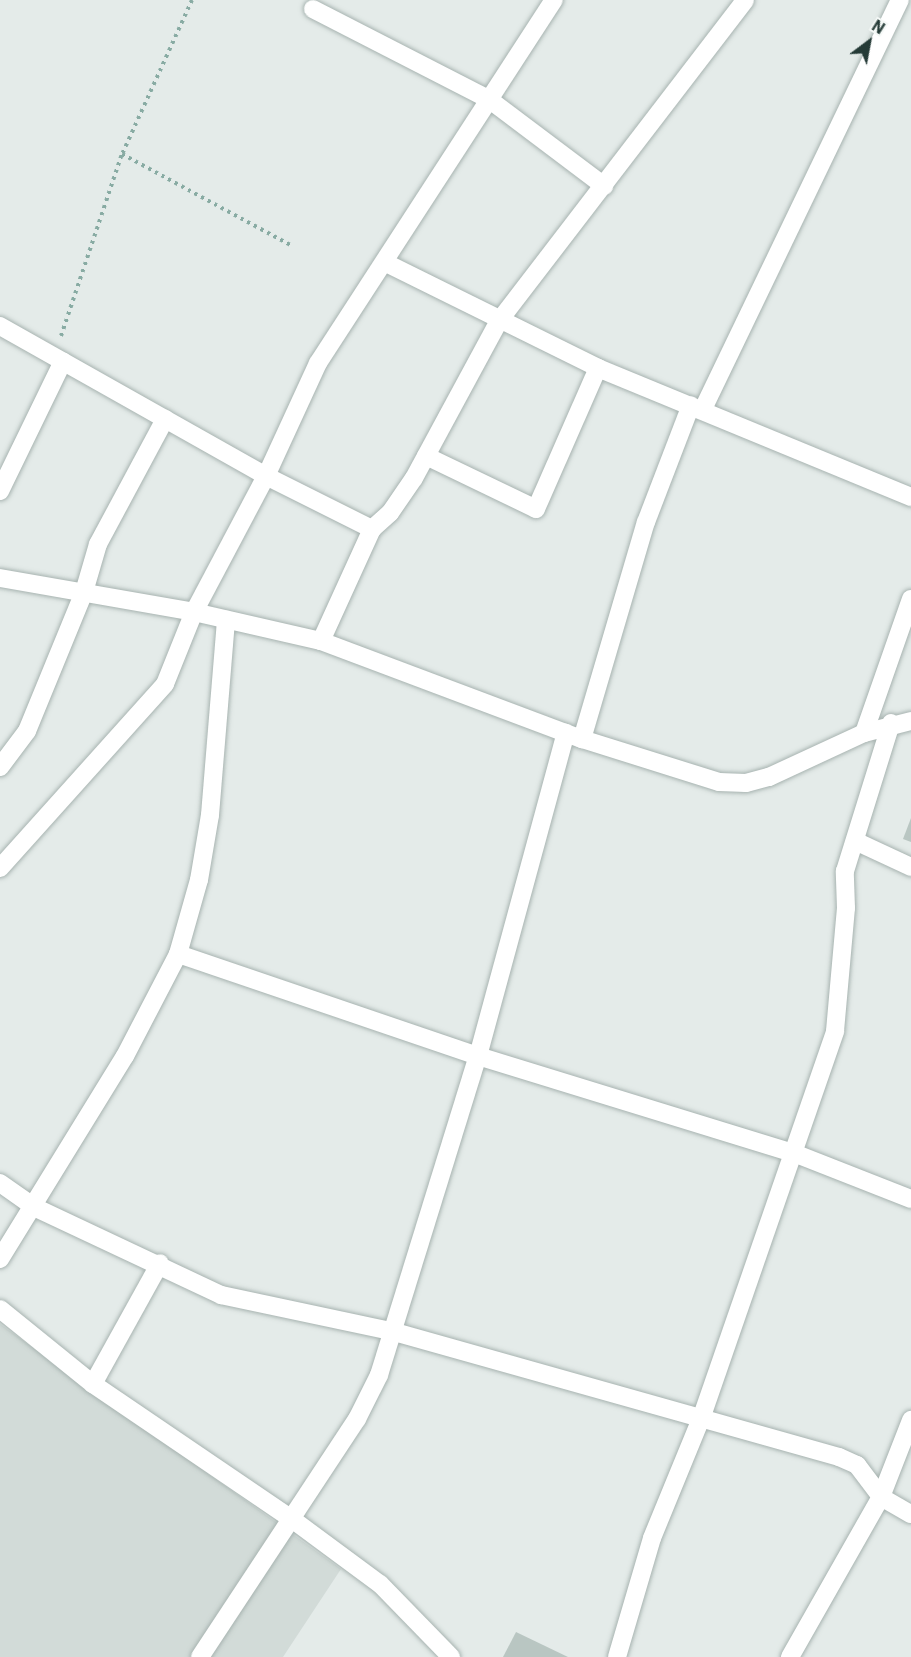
<!DOCTYPE html>
<style>
body{margin:0}
#map{position:relative;width:911px;height:1657px;overflow:hidden;background:#e4ebe9;font-family:"IBM Plex Sans",sans-serif}
div>[style]{position:absolute}
.built>*{inset:0;background:#d2dbd8}
.building>*{inset:0;background:#b9c6c2}
.path>*{height:4px;margin-top:-2px;transform-origin:0;background:repeating-linear-gradient(90deg,#88aba3 0 3px,transparent 0 7.5px)}
.roads{filter:drop-shadow(0 0 2px #a7b3b0) drop-shadow(0 0 2px #a7b3b0)}
.street>*{height:18px;margin:-9px;padding:0 9px;transform-origin:9px;border-radius:9px;background:#fff}
.secondary>*{height:18px;margin:-9px;padding:0 9px;transform-origin:9px;border-radius:9px;background:#fff}
span{translate:-50% -50%;white-space:nowrap;text-align:center;line-height:1.15;-webkit-text-stroke:4.5px #f4f8f6;paint-order:stroke}
.north{position:absolute;left:839px;top:12px;width:60px;height:60px;-webkit-text-stroke:4px #f4f8f6;paint-order:stroke;rotate:32deg;font-size:16px;font-weight:700;line-height:24px;text-align:center;color:#253b37}
.north::after{content:'';display:block;margin:auto;width:21px;height:27px;background:#253b37;clip-path:polygon(50% 0,100% 100%,50% 72%,0 100%)}
</style>
<div id="map">
<div class="built">
<i style="clip-path:polygon(0 1324px,341px 1569px,283px 1657px,0 1657px)"></i>
</div>
<div class="building">
<i style="clip-path:polygon(911px 818px,911px 842px,903px 839px)"></i>
<i style="clip-path:polygon(516px 1632px,568px 1657px,503px 1657px)"></i>
</div>
<div class="path">
<i style="left:192px;top:0;width:169px;rotate:114.4deg"></i>
<i style="left:122px;top:154px;width:191px;rotate:28.4deg"></i>
<i style="left:61px;top:336px;width:192px;rotate:-71.5deg"></i>
</div>
<div class="roads">
<div class="street">
<i style="left:313px;top:9px;width:199px;rotate:27.2deg"></i>
<i style="left:490px;top:100px;width:143px;rotate:37deg"></i>
<i style="left:386px;top:263px;width:237px;rotate:26.3deg"></i>
<i style="left:598px;top:368px;width:339px;rotate:22.4deg"></i>
<i style="left:0;top:326px;width:305px;rotate:29.4deg"></i>
<i style="left:266px;top:476px;width:119px;rotate:26.6deg"></i>
<i style="left:703px;top:409px;width:454px;rotate:-64.3deg"></i>
<i style="left:426px;top:456px;width:122px;rotate:25.7deg"></i>
<i style="left:536px;top:509px;width:154px;rotate:-66.3deg"></i>
<i style="left:0;top:491px;width:144px;rotate:-64.1deg"></i>
<i style="left:0;top:578px;width:197px;rotate:9.9deg"></i>
<i style="left:194px;top:612px;width:130px;rotate:12.9deg"></i>
<i style="left:321px;top:641px;width:279px;rotate:20.6deg"></i>
<i style="left:582px;top:739px;width:144px;rotate:17.4deg"></i>
<i style="left:719px;top:782px;width:27px;rotate:2deg"></i>
<i style="left:746px;top:783px;width:24px;rotate:-15deg"></i>
<i style="left:769px;top:777px;width:105px;rotate:-24.9deg"></i>
<i style="left:864px;top:733px;width:49px;rotate:-14.3deg"></i>
<i style="left:321px;top:641px;width:123px;rotate:-65.5deg"></i>
<i style="left:372px;top:529px;width:24px;rotate:-42deg"></i>
<i style="left:390px;top:513px;width:42px;rotate:-55.6deg"></i>
<i style="left:414px;top:478px;width:179px;rotate:-61.6deg"></i>
<i style="left:499px;top:321px;width:404px;rotate:-52.5deg"></i>
<i style="left:582px;top:739px;width:226px;rotate:-73.6deg"></i>
<i style="left:646px;top:522px;width:125px;rotate:-69deg"></i>
<i style="left:0;top:767px;width:45px;rotate:-53.1deg"></i>
<i style="left:27px;top:731px;width:150px;rotate:-67.7deg"></i>
<i style="left:84px;top:592px;width:50px;rotate:-73.7deg"></i>
<i style="left:98px;top:544px;width:142px;rotate:-61.8deg"></i>
<i style="left:855px;top:841px;width:62px;rotate:24.9deg"></i>
<i style="left:0;top:868px;width:247px;rotate:-48.1deg"></i>
<i style="left:165px;top:684px;width:78px;rotate:-68.1deg"></i>
<i style="left:194px;top:612px;width:154px;rotate:-62.1deg"></i>
<i style="left:266px;top:476px;width:124px;rotate:-65.3deg"></i>
<i style="left:318px;top:363px;width:433px;rotate:-57deg"></i>
<i style="left:178px;top:954px;width:317px;rotate:18.8deg"></i>
<i style="left:478px;top:1056px;width:327px;rotate:17.1deg"></i>
<i style="left:791px;top:1152px;width:129px;rotate:21.4deg"></i>
<i style="left:0;top:1183px;width:42px;rotate:35.2deg"></i>
<i style="left:34px;top:1207px;width:207px;rotate:25.2deg"></i>
<i style="left:221px;top:1295px;width:174px;rotate:12deg"></i>
<i style="left:391px;top:1331px;width:465px;rotate:15.7deg"></i>
<i style="left:839px;top:1457px;width:20px;rotate:24deg"></i>
<i style="left:857px;top:1465px;width:40px;rotate:53deg"></i>
<i style="left:881px;top:1497px;width:34px;rotate:30deg"></i>
<i style="left:0;top:1259px;width:238px;rotate:-58.4deg"></i>
<i style="left:125px;top:1056px;width:115px;rotate:-62.5deg"></i>
<i style="left:178px;top:954px;width:77px;rotate:-74.2deg"></i>
<i style="left:199px;top:880px;width:66px;rotate:-80.4deg"></i>
<i style="left:210px;top:815px;width:196px;rotate:-85.3deg"></i>
<i style="left:0;top:1309px;width:119px;rotate:38.9deg"></i>
<i style="left:93px;top:1384px;width:240px;rotate:34.2deg"></i>
<i style="left:292px;top:1519px;width:109px;rotate:36.5deg"></i>
<i style="left:380px;top:1584px;width:102px;rotate:45.8deg"></i>
<i style="left:93px;top:1384px;width:138px;rotate:-61deg"></i>
<i style="left:200px;top:1657px;width:285px;rotate:-56.6deg"></i>
<i style="left:357px;top:1419px;width:49px;rotate:-63.4deg"></i>
<i style="left:379px;top:1375px;width:334px;rotate:-72.8deg"></i>
<i style="left:478px;top:1056px;width:335px;rotate:-74.8deg"></i>
<i style="left:617px;top:1657px;width:124px;rotate:-73.6deg"></i>
<i style="left:652px;top:1538px;width:132px;rotate:-67.7deg"></i>
<i style="left:702px;top:1416px;width:407px;rotate:-70.9deg"></i>
<i style="left:835px;top:1031px;width:123px;rotate:-84.9deg"></i>
<i style="left:846px;top:908px;width:37px;rotate:-92deg"></i>
<i style="left:845px;top:871px;width:155px;rotate:-72.7deg"></i>
<i style="left:790px;top:1657px;width:184px;rotate:-60.4deg"></i>
<i style="left:881px;top:1497px;width:83px;rotate:-68.7deg"></i>
</div>
<div class="secondary">
<i style="left:864px;top:733px;width:142px;rotate:-70.7deg"></i>
</div>
</div>
<div class="north">N</div>
</div>
